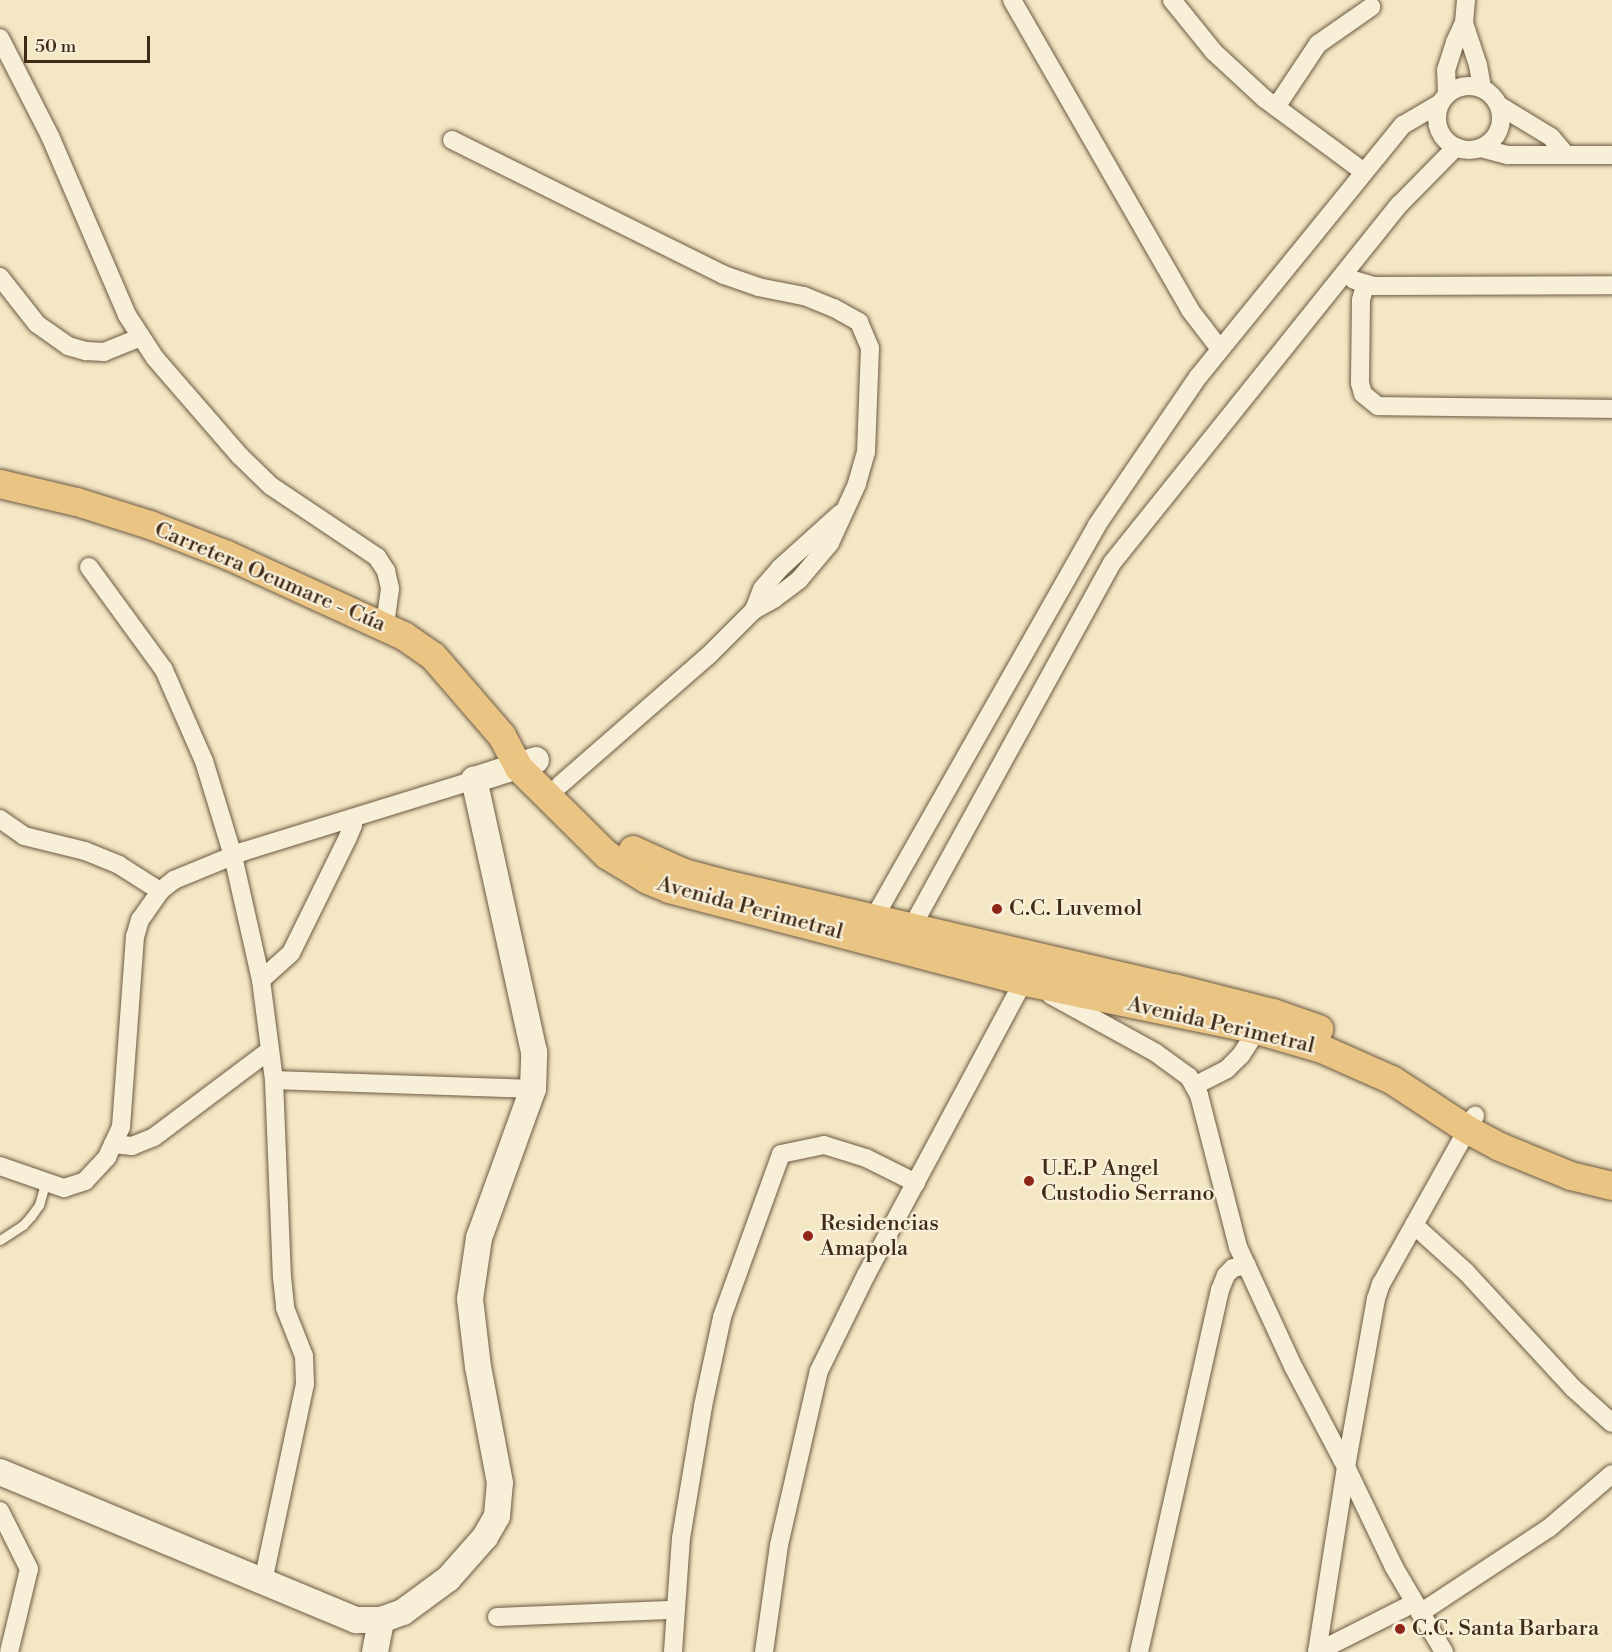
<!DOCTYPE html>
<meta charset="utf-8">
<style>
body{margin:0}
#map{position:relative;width:1612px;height:1652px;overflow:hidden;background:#f4e7c4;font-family:"Libre Bodoni",serif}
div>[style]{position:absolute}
.roads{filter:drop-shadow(0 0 2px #6c5942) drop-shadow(0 0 2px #6c5942)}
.lane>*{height:9px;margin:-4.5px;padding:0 4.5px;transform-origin:4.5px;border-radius:4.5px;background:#f8efd9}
.street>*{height:18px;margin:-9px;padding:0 9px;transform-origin:9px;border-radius:9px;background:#f8efd9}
.street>.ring{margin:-9px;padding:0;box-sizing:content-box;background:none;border:18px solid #f8efd9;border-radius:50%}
.secondary>*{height:26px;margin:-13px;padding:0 13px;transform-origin:13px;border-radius:13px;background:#f8efd9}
.primary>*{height:28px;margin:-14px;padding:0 14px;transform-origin:14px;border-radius:14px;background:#eac482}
.dots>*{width:16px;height:16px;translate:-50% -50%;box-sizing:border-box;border:3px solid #f8efd9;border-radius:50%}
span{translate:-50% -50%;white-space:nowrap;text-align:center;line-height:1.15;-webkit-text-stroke:4.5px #f8efd9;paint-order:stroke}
.street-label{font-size:22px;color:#3f2a17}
.poi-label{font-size:22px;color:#3f2a17}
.left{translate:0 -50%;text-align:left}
.scale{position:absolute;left:24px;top:36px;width:126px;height:27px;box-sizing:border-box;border:3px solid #3f2a17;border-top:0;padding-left:8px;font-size:18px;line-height:21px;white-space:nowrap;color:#3f2a17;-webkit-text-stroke:4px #f8efd9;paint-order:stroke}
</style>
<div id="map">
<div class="roads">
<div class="lane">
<i style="left:0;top:1240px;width:27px;rotate:-33deg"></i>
<i style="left:23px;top:1225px;width:12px;rotate:-48deg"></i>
<i style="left:31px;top:1216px;width:14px;rotate:-54deg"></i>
<i style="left:39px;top:1205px;width:22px;rotate:-74deg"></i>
</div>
<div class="street">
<i style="left:1012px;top:0;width:357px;rotate:60.1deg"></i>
<i style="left:1190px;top:310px;width:49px;rotate:52.4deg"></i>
<i style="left:1172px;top:0;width:67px;rotate:51.1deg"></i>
<i style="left:1214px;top:52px;width:69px;rotate:42.7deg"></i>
<i style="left:1265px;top:99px;width:123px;rotate:36.4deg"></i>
<i style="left:1464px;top:23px;width:44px;rotate:71.6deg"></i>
<i style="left:1478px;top:65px;width:23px;rotate:80deg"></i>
<i style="left:0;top:38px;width:110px;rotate:63deg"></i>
<i style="left:50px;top:136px;width:195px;rotate:66.7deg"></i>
<i style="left:127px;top:315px;width:51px;rotate:56.9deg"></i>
<i style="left:155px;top:358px;width:130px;rotate:49.1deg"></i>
<i style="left:240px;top:456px;width:43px;rotate:44.1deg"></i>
<i style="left:271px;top:486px;width:128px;rotate:33.8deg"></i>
<i style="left:377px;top:557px;width:17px;rotate:57deg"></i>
<i style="left:386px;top:571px;width:18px;rotate:77deg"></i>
<i style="left:390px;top:589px;width:36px;rotate:98deg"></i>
<i class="ring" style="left:1437px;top:86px;width:46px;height:46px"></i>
<i style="left:1447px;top:94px;width:24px;rotate:-92deg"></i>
<i style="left:1446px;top:70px;width:29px;rotate:-72deg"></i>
<i style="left:1455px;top:42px;width:21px;rotate:-65deg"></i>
<i style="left:1464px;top:23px;width:23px;rotate:-85deg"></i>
<i style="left:1500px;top:106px;width:60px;rotate:31.3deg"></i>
<i style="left:1551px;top:137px;width:23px;rotate:50deg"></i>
<i style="left:1276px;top:107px;width:76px;rotate:-56.3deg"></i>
<i style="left:1318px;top:44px;width:65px;rotate:-34.9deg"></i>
<i style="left:452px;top:140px;width:304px;rotate:26.4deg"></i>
<i style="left:724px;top:275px;width:36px;rotate:19deg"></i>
<i style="left:758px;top:287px;width:47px;rotate:11.1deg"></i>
<i style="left:804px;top:296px;width:32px;rotate:22deg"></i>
<i style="left:834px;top:308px;width:29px;rotate:29deg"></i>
<i style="left:859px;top:322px;width:28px;rotate:67deg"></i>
<i style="left:870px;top:348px;width:104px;rotate:92.2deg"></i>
<i style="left:866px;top:452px;width:33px;rotate:106deg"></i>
<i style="left:857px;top:484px;width:65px;rotate:114.6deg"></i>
<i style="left:830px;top:543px;width:48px;rotate:130deg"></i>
<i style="left:799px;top:580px;width:31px;rotate:143deg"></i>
<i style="left:774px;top:599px;width:23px;rotate:151deg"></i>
<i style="left:754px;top:610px;width:64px;rotate:135deg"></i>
<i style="left:709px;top:655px;width:198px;rotate:138.9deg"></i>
<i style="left:1481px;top:148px;width:28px;rotate:15deg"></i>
<i style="left:1508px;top:155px;width:104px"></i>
<i style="left:0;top:277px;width:60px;rotate:51.8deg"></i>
<i style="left:37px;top:324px;width:38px;rotate:35deg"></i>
<i style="left:68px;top:346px;width:19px;rotate:16deg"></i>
<i style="left:86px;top:351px;width:18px;rotate:3deg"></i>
<i style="left:104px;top:352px;width:40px;rotate:-22deg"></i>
<i style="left:1354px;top:280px;width:21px;rotate:17deg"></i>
<i style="left:1374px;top:286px;width:238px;rotate:-0.2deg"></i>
<i style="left:1365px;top:285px;width:16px;rotate:105deg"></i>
<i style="left:1361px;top:300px;width:83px;rotate:90.7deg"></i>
<i style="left:1360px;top:383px;width:11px;rotate:75deg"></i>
<i style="left:1363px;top:394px;width:19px;rotate:39deg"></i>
<i style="left:1378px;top:406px;width:234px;rotate:0.7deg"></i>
<i style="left:89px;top:567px;width:127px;rotate:53.9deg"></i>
<i style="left:164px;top:670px;width:99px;rotate:66.3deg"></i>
<i style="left:204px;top:761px;width:99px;rotate:73deg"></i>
<i style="left:233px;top:856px;width:127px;rotate:77.3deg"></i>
<i style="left:261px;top:980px;width:101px;rotate:82.6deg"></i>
<i style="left:274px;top:1080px;width:197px;rotate:87.7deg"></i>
<i style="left:282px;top:1277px;width:31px;rotate:84deg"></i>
<i style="left:285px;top:1308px;width:52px;rotate:68.4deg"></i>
<i style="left:304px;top:1356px;width:28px;rotate:88deg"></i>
<i style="left:305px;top:1384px;width:201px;rotate:102deg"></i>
<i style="left:754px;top:610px;width:22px;rotate:-69deg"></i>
<i style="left:762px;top:589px;width:28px;rotate:-49deg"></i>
<i style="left:780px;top:568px;width:81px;rotate:-42deg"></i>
<i style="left:0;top:819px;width:29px;rotate:35deg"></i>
<i style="left:24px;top:836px;width:63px;rotate:13.8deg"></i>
<i style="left:85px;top:851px;width:37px;rotate:22deg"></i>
<i style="left:119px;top:865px;width:49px;rotate:32.4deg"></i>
<i style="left:870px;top:925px;width:460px;rotate:-60.4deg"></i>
<i style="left:1097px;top:525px;width:179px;rotate:-55.7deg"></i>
<i style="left:1198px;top:377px;width:325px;rotate:-50.9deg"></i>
<i style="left:1403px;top:125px;width:42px;rotate:-30.3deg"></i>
<i style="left:908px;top:934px;width:423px;rotate:-61.2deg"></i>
<i style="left:1112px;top:563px;width:460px;rotate:-51.3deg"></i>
<i style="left:1400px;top:204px;width:80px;rotate:-45.5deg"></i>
<i style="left:261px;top:980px;width:40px;rotate:-42deg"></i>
<i style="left:291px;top:953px;width:129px;rotate:-63.8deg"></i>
<i style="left:348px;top:837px;width:13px;rotate:-67deg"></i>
<i style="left:353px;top:825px;width:7px;rotate:-98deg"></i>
<i style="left:1051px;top:995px;width:120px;rotate:28.9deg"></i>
<i style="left:1156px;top:1053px;width:41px;rotate:36deg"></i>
<i style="left:1189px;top:1077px;width:21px;rotate:61deg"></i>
<i style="left:1199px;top:1095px;width:157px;rotate:75.6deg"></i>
<i style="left:1238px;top:1247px;width:133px;rotate:65.2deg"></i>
<i style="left:1294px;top:1368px;width:112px;rotate:62.3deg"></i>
<i style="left:1346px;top:1467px;width:187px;rotate:98.9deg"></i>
<i style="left:274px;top:1080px;width:259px;rotate:2deg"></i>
<i style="left:1194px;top:1086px;width:37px;rotate:-27deg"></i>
<i style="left:1227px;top:1069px;width:20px;rotate:-45deg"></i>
<i style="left:1241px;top:1055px;width:30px;rotate:-57deg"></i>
<i style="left:113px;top:1144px;width:19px;rotate:6deg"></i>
<i style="left:132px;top:1146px;width:24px;rotate:-22deg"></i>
<i style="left:154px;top:1137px;width:145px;rotate:-36.9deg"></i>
<i style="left:0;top:1166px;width:68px;rotate:19deg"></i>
<i style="left:64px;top:1188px;width:22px;rotate:-18deg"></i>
<i style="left:85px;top:1181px;width:33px;rotate:-47deg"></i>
<i style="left:107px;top:1157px;width:33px;rotate:-65deg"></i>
<i style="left:121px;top:1127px;width:191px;rotate:-85.8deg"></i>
<i style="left:135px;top:937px;width:18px;rotate:-74deg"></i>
<i style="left:140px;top:920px;width:35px;rotate:-55deg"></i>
<i style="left:160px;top:891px;width:18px;rotate:-38deg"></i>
<i style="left:174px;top:880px;width:74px;rotate:-22.4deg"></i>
<i style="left:242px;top:852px;width:243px;rotate:-17.2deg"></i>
<i style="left:1414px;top:1225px;width:70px;rotate:42.1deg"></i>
<i style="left:1466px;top:1272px;width:158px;rotate:47.3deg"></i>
<i style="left:1573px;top:1388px;width:52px;rotate:41.9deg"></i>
<i style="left:0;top:1511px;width:65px;rotate:63.4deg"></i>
<i style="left:29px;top:1569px;width:85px;rotate:103.5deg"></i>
<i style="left:1420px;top:1613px;width:154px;rotate:-33.4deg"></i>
<i style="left:1549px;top:1528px;width:83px;rotate:-40.6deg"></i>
<i style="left:497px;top:1617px;width:178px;rotate:-2.3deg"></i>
<i style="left:673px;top:1652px;width:114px;rotate:-86deg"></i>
<i style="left:681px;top:1538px;width:134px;rotate:-80.5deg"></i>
<i style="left:703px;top:1406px;width:91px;rotate:-77.9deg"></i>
<i style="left:722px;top:1317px;width:173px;rotate:-70.1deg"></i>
<i style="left:781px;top:1154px;width:44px;rotate:-11.8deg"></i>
<i style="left:824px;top:1145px;width:44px;rotate:17.2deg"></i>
<i style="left:866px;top:1158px;width:56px;rotate:26.6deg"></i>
<i style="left:764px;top:1652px;width:108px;rotate:-82deg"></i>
<i style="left:779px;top:1545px;width:179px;rotate:-77.1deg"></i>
<i style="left:819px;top:1371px;width:107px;rotate:-63.9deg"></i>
<i style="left:866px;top:1275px;width:343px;rotate:-61.8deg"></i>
<i style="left:1139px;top:1652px;width:371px;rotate:-77.4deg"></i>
<i style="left:1220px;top:1290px;width:16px;rotate:-68deg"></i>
<i style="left:1226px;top:1275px;width:10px;rotate:-45deg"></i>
<i style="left:1233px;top:1268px;width:14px;rotate:-12deg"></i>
<i style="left:1317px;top:1652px;width:109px;rotate:-26.8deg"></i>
<i style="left:1444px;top:1652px;width:99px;rotate:-120.5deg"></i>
<i style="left:1394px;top:1567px;width:111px;rotate:-115.6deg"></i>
<i style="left:1346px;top:1467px;width:171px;rotate:-79.9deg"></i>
<i style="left:1376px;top:1299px;width:16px;rotate:-72deg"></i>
<i style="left:1381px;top:1284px;width:193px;rotate:-60.8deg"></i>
</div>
<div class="secondary">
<i style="left:0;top:1472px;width:386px;rotate:22.6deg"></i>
<i style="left:356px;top:1620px;width:25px"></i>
<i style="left:381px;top:1620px;width:23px;rotate:-20deg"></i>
<i style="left:403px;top:1612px;width:56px;rotate:-36.3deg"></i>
<i style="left:448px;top:1579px;width:56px;rotate:-48.6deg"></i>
<i style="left:485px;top:1537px;width:24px;rotate:-60deg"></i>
<i style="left:497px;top:1516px;width:33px;rotate:-85deg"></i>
<i style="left:500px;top:1483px;width:118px;rotate:-100.7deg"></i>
<i style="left:478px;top:1367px;width:68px;rotate:-96.7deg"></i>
<i style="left:470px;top:1299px;width:62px;rotate:-81.6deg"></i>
<i style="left:479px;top:1238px;width:158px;rotate:-70.1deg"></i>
<i style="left:533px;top:1089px;width:37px;rotate:-88deg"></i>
<i style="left:534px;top:1052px;width:279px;rotate:-102.4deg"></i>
<i style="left:474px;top:780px;width:65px;rotate:-17.9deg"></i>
<i style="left:375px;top:1652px;width:33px;rotate:-79deg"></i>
</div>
<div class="primary">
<i style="left:0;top:484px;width:79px;rotate:13.2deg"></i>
<i style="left:77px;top:502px;width:77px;rotate:17.5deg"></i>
<i style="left:150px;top:525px;width:83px;rotate:21.3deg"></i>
<i style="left:227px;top:555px;width:195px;rotate:24.6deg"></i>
<i style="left:404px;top:636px;width:35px;rotate:35deg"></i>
<i style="left:433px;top:656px;width:106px;rotate:49.2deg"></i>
<i style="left:502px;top:736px;width:36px;rotate:62deg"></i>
<i style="left:519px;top:768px;width:124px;rotate:44.7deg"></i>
<i style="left:607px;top:855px;width:48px;rotate:31.4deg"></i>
<i style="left:648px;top:880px;width:23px;rotate:23deg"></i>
<i style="left:669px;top:889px;width:369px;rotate:14.6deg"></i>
<i style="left:1026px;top:982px;width:236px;rotate:11.7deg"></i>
<i style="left:1257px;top:1030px;width:68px;rotate:16.3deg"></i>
<i style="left:1322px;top:1049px;width:77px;rotate:23.9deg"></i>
<i style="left:1392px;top:1080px;width:91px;rotate:33.3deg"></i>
<i style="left:1468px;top:1130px;width:36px;rotate:28deg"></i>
<i style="left:1500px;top:1147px;width:77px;rotate:22.2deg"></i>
<i style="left:1571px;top:1176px;width:42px;rotate:13.7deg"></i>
<i style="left:633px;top:850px;width:56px;rotate:24.3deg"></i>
<i style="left:684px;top:873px;width:38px;rotate:15deg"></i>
<i style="left:721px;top:883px;width:465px;rotate:13.1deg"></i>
<i style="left:1174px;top:988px;width:102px;rotate:14.2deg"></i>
<i style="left:1273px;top:1013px;width:49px;rotate:19.2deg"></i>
</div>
</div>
<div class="dots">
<i style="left:997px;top:909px;background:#8f2418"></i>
<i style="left:1029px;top:1181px;background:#8f2418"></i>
<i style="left:808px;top:1236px;background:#8f2418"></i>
<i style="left:1400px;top:1629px;background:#8f2418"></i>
</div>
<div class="street-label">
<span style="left:270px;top:577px;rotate:23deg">Carretera Ocumare - Cúa</span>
<span style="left:750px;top:908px;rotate:15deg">Avenida Perimetral</span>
<span style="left:1221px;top:1025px;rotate:13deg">Avenida Perimetral</span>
</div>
<div class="poi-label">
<span class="left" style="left:1009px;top:909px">C.C. Luvemol</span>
<span class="left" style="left:1041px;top:1181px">U.E.P Angel<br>Custodio Serrano</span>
<span class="left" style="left:820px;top:1236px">Residencias<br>Amapola</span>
<span class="left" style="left:1412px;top:1629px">C.C. Santa Barbara</span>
</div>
<div class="scale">50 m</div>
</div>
